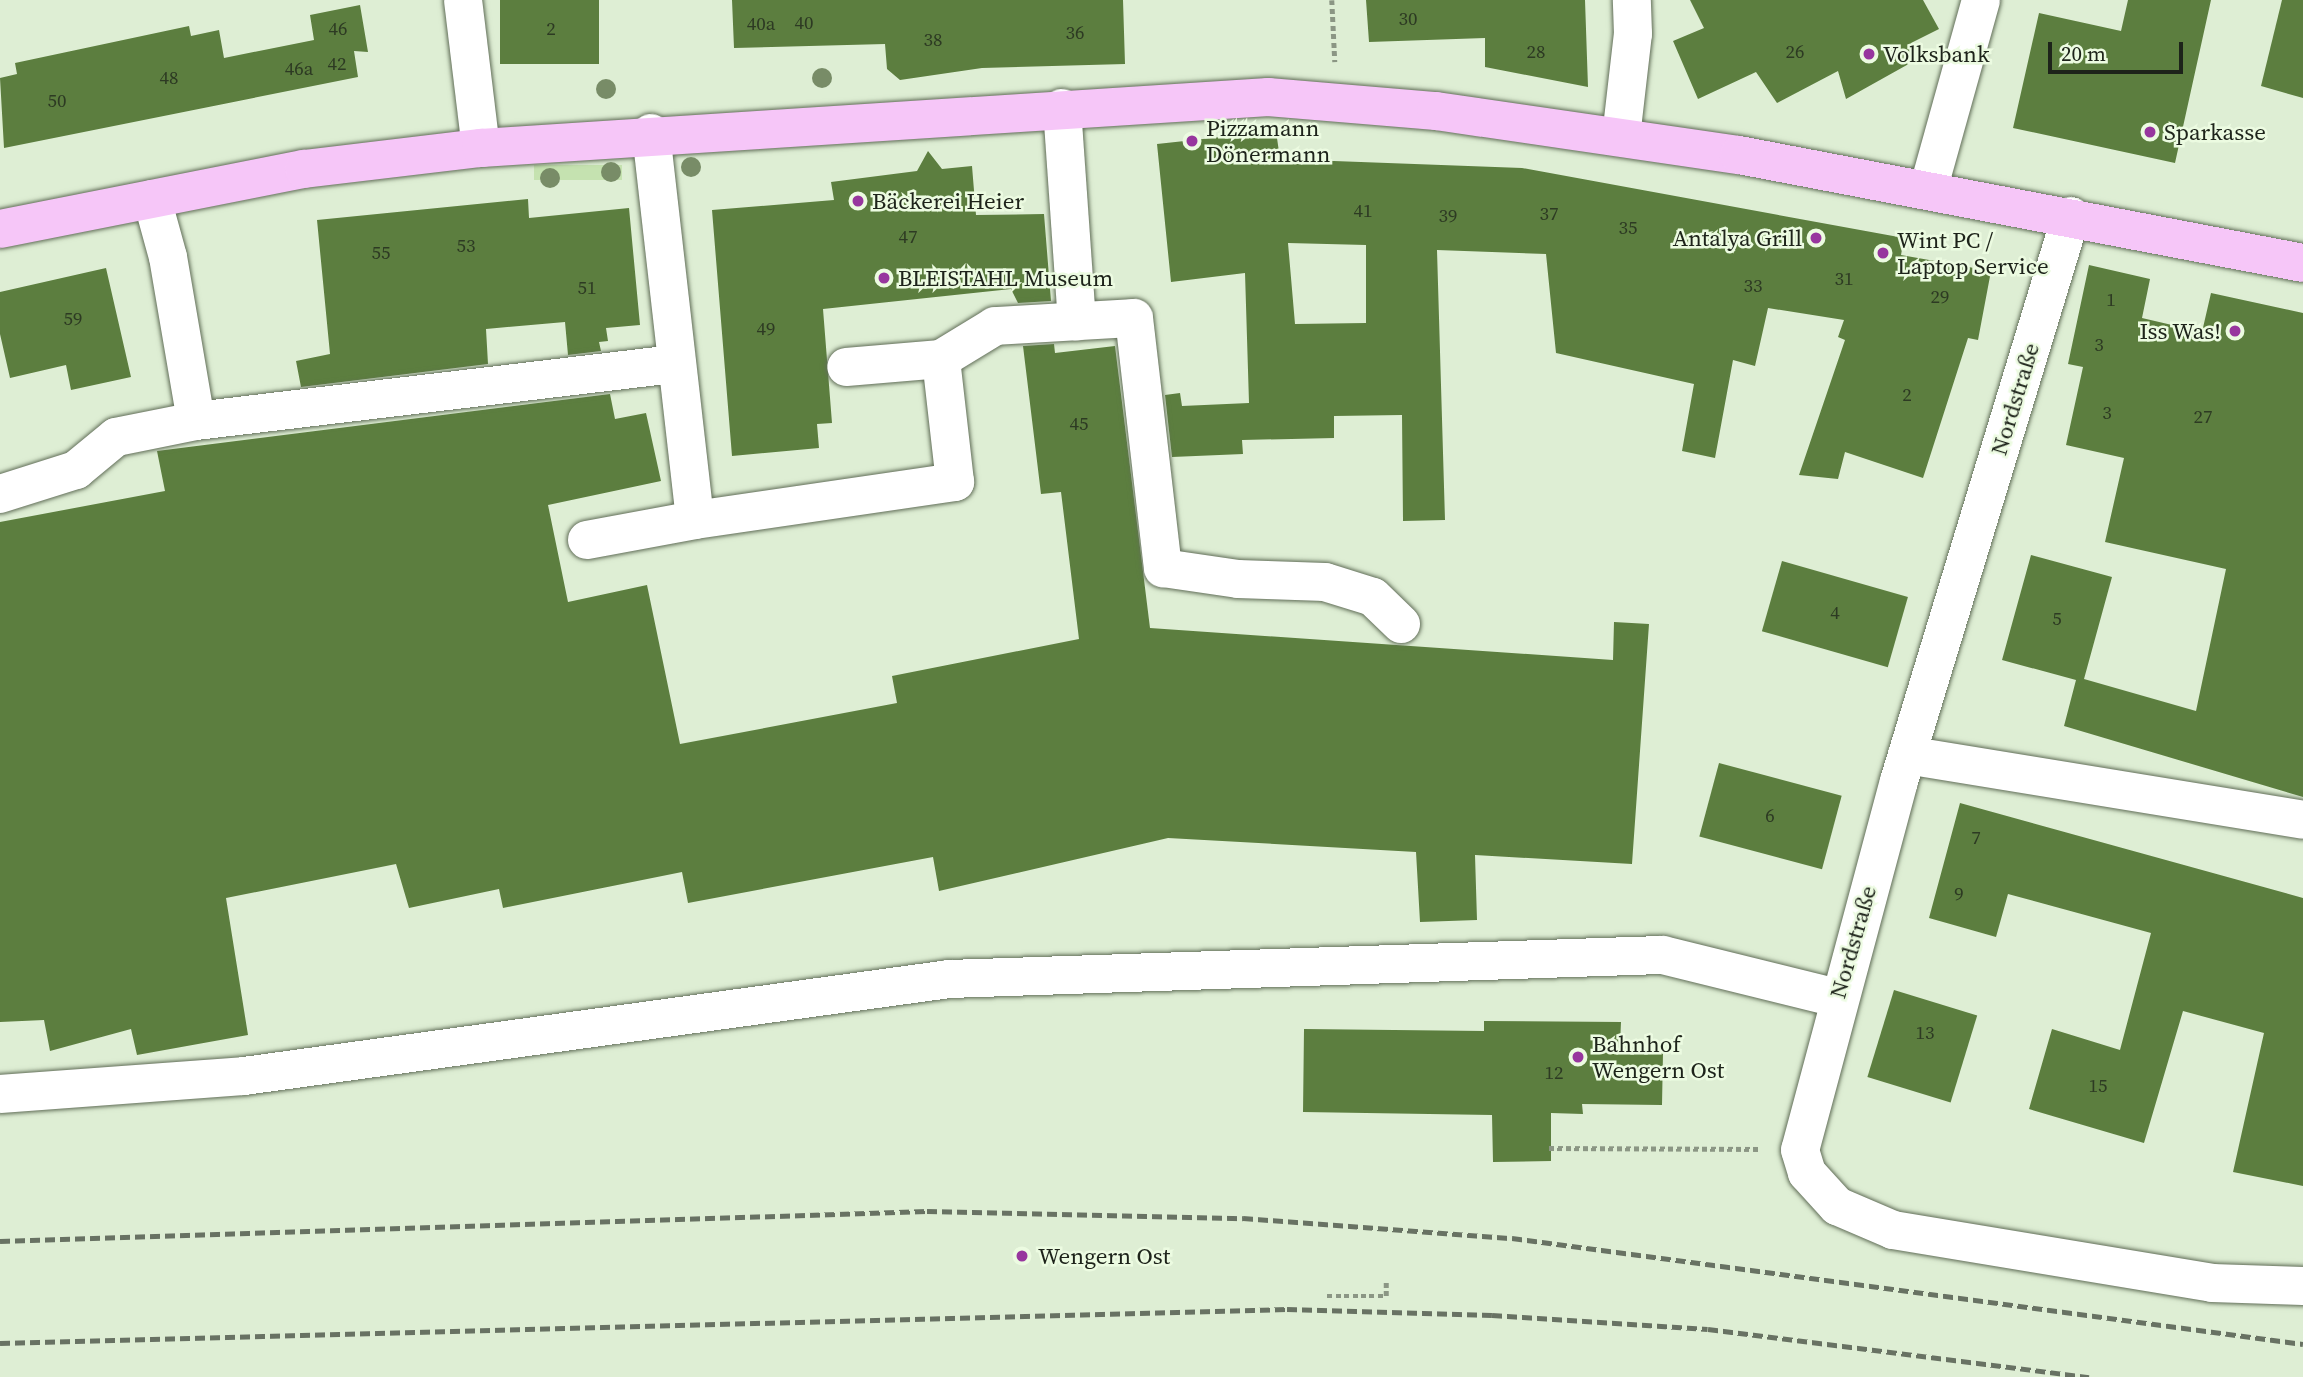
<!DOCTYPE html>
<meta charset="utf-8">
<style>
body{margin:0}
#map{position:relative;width:2303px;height:1377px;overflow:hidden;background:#deeed4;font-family:"Source Serif 4",serif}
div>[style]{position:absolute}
.green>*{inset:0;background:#c5e2b0;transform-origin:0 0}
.building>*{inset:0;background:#5c7e3f;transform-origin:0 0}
.path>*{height:4.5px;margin-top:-2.25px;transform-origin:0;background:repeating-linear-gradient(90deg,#8b9684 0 5px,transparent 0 8.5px)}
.roads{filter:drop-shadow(0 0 2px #616e58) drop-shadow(0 0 2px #616e58)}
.minor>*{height:38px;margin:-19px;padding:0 19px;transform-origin:19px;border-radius:19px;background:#fff}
.major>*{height:38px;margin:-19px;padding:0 19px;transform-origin:19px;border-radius:19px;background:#f6c6f8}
.rail>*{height:5px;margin-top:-2.5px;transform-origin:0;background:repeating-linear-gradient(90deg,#687263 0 10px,transparent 0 15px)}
.trees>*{width:20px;height:20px;margin:-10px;border-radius:50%;background:#788c67}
.dots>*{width:19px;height:19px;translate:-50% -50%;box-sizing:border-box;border:4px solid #ecfbe1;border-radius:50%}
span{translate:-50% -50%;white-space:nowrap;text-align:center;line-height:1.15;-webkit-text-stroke:5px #ecfbe1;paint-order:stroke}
.number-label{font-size:19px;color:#2d3a23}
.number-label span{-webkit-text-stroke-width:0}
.poi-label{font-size:23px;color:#1d231a}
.left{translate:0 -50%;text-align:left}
.right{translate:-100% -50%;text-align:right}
.street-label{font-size:23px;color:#1d231a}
.scale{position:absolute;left:2048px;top:42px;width:135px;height:32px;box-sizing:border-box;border:4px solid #1d231a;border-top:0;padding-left:9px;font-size:21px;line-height:24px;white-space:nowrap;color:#1d231a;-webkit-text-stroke:5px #ecfbe1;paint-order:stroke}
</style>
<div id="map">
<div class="green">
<i style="left:622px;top:165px;width:15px;height:88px;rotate:90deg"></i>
</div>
<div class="building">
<i style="left:500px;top:0;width:99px;height:64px"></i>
<i style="clip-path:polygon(732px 0,1123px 0,1125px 64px,982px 68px,900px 80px,887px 69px,885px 44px,734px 48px)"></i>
<i style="clip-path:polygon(1366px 0,1585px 0,1588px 87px,1485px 67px,1485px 38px,1369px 42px)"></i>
<i style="clip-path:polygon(1690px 0,1923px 0,1939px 29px,1911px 43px,1914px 61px,1846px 99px,1838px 71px,1777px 103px,1756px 72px,1698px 99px,1673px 41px,1704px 28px)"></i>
<i style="clip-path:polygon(2128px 0,2211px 0,2175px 163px,2013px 128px,2039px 13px,2121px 31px)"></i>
<i style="clip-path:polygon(2282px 0,2303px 0,2303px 98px,2261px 86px)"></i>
<i style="clip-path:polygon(360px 5px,368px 52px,354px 51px,358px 77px,4px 148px,0 78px,17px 74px,15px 63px,189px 26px,191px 36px,219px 30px,224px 58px,314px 40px,310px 15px)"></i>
<i style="clip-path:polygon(evenodd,1276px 131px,1280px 159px,1522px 168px,1904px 238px,1901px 255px,1991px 271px,1978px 340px,1968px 338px,1923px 478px,1845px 452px,1838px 479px,1799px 475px,1845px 340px,1838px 337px,1844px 320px,1768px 308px,1755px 366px,1733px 360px,1715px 458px,1682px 451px,1694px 384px,1556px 353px,1546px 254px,1437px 250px,1445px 520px,1403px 521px,1402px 415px,1334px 416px,1334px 438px,1242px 440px,1243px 454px,1172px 457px,1165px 395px,1180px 393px,1182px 406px,1249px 403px,1245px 273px,1171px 282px,1157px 144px,1276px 131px,1288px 243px,1366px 245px,1366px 323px,1295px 324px,1288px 243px)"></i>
<i style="clip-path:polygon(928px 151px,942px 169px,972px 166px,976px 215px,1044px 214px,1051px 301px,1018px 303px,1011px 289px,823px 309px,832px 423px,817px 424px,819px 448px,732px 456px,712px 210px,834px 200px,831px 182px,917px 171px)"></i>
<i style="clip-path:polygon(528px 199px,529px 218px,629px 208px,640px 325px,606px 328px,608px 341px,599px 342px,601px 351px,568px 355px,565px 322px,486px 329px,488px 364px,301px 387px,296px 361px,330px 354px,317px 220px)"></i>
<i style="clip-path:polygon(2089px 265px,2150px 279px,2142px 318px,2202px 332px,2211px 293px,2303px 313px,2303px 797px,2064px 726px,2076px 680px,2002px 660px,2031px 555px,2112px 577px,2084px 679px,2196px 711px,2226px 569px,2105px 542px,2124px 458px,2066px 445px,2083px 367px,2068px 364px)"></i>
<i style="clip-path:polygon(106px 268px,131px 377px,71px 390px,66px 365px,10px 378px,0 334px,0 292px)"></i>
<i style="clip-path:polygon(1054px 344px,1055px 353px,1115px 346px,1150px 628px,1613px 660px,1614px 622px,1649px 624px,1632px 864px,1475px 855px,1477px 920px,1420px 922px,1416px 852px,1168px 838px,939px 891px,933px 857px,688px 903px,682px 872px,503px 908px,499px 889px,409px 908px,396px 864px,226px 898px,248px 1035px,137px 1055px,131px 1029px,50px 1051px,44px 1020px,0 1022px,0 522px,165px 491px,157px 451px,610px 394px,615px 419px,646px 413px,661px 481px,548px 505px,568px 602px,647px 585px,680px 744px,897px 703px,892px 676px,1079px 639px,1061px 492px,1041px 494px,1023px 346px)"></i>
<i style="left:1782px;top:561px;width:131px;height:73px;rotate:16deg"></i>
<i style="left:1719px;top:763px;width:127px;height:76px;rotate:15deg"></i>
<i style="clip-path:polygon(1960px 803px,2303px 898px,2303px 1186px,2233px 1172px,2264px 1033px,2183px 1011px,2144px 1143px,2029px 1109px,2052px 1029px,2120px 1050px,2151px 933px,2008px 894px,1996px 937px,1929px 918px)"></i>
<i style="left:1894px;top:990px;width:87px;height:91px;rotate:17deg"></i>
<i style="clip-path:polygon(1484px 1021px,1621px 1022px,1620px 1045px,1663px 1053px,1662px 1105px,1582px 1104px,1583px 1114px,1551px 1113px,1551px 1161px,1493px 1162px,1492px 1115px,1303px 1112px,1304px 1029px,1484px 1031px)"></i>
</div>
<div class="path">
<i style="left:1332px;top:0;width:62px;rotate:87.2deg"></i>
<i style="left:1549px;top:1148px;width:212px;rotate:0.3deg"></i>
<i style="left:1327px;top:1296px;width:59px"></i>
<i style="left:1386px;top:1296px;width:14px;rotate:-90deg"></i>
</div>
<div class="roads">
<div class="minor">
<i style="left:463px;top:0;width:149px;rotate:83.1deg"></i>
<i style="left:1062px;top:108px;width:214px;rotate:86deg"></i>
<i style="left:651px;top:133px;width:389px;rotate:83.5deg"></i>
<i style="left:695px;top:520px;width:263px;rotate:-8.3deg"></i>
<i style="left:955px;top:482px;width:124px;rotate:-96.5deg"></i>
<i style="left:941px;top:359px;width:95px;rotate:175.2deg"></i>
<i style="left:1621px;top:137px;width:104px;rotate:-83.4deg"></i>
<i style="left:1633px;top:34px;width:34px;rotate:-92deg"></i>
<i style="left:1928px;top:190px;width:197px;rotate:-74.4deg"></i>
<i style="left:152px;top:199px;width:60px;rotate:74.6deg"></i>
<i style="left:168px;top:257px;width:166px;rotate:80.3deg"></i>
<i style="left:2071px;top:216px;width:591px;rotate:106.93deg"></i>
<i style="left:1899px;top:781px;width:382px;rotate:105deg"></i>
<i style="left:1800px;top:1150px;width:24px;rotate:73deg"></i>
<i style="left:1807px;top:1173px;width:45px;rotate:47.7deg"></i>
<i style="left:1837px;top:1206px;width:61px;rotate:23.2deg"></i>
<i style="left:1893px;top:1230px;width:323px;rotate:9.4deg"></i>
<i style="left:2212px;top:1283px;width:91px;rotate:1.9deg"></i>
<i style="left:941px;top:359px;width:63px;rotate:-31.4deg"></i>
<i style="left:995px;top:326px;width:139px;rotate:-3.3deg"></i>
<i style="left:1134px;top:318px;width:252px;rotate:83.4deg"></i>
<i style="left:1163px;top:568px;width:76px;rotate:8.3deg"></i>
<i style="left:1238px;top:579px;width:87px;rotate:2deg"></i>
<i style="left:1325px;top:582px;width:50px;rotate:17.4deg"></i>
<i style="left:1373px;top:597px;width:39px;rotate:44deg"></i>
<i style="left:0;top:494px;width:80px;rotate:-17.5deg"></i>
<i style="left:76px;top:470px;width:52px;rotate:-39.5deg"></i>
<i style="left:116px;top:437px;width:82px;rotate:-11.3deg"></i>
<i style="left:196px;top:421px;width:481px;rotate:-6.8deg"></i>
<i style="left:587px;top:540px;width:110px;rotate:-10.5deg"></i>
<i style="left:1907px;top:755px;width:401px;rotate:9.3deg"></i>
<i style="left:0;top:1094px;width:245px;rotate:-4.2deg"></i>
<i style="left:244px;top:1076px;width:712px;rotate:-7.83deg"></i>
<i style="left:949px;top:979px;width:714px;rotate:-1.93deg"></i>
<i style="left:1663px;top:955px;width:179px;rotate:13.9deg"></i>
</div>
<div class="major">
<i style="left:0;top:229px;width:310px;rotate:-11.2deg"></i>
<i style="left:304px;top:169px;width:178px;rotate:-6.8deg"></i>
<i style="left:481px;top:148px;width:789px;rotate:-3.71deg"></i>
<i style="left:1268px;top:97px;width:169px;rotate:4.8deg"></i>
<i style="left:1436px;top:111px;width:306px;rotate:8.3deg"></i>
<i style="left:1739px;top:155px;width:574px;rotate:10.84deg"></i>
</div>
</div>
<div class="rail">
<i style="left:0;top:1241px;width:927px;rotate:-1.85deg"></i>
<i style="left:927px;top:1211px;width:316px;rotate:1.3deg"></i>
<i style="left:1243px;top:1218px;width:270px;rotate:4.3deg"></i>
<i style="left:1512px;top:1238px;width:798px;rotate:7.63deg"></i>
<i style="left:0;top:1343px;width:1287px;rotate:-1.51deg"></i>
<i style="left:1287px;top:1309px;width:205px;rotate:1.7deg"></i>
<i style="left:1492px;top:1315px;width:216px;rotate:3.7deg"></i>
<i style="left:1708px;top:1329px;width:384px;rotate:7.2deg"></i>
</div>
<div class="trees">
<i style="left:822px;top:78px"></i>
<i style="left:606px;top:89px"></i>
<i style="left:691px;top:167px"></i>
<i style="left:611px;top:172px"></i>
<i style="left:550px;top:178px"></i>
</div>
<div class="dots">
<i style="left:1869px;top:54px;background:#97369e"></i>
<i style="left:2150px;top:132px;background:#97369e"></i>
<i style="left:1192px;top:141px;background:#97369e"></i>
<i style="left:858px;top:201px;background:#97369e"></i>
<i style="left:1816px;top:238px;background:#97369e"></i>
<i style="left:1883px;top:253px;background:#97369e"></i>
<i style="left:884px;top:278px;background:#97369e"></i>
<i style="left:2235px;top:331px;background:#97369e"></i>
<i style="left:1578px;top:1057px;background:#97369e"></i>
<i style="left:1022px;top:1256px;background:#97369e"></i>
</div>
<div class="number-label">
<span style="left:1408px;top:19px">30</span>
<span style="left:804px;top:23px">40</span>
<span style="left:761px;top:24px">40a</span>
<span style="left:338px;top:29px">46</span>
<span style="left:551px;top:29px">2</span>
<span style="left:1075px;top:33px">36</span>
<span style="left:933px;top:40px">38</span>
<span style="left:1536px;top:52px">28</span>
<span style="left:1795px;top:52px">26</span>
<span style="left:337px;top:64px">42</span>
<span style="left:299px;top:69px">46a</span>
<span style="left:169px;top:78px">48</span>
<span style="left:57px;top:101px">50</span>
<span style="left:1363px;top:211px">41</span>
<span style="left:1549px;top:214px">37</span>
<span style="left:1448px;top:216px">39</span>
<span style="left:1628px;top:228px">35</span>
<span style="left:908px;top:237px">47</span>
<span style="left:466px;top:246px">53</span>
<span style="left:381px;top:253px">55</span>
<span style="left:1844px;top:279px">31</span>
<span style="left:1753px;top:286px">33</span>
<span style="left:587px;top:288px">51</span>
<span style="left:1940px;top:297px">29</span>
<span style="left:2111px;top:300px">1</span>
<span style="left:73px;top:319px">59</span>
<span style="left:766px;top:329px">49</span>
<span style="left:2099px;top:345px">3</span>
<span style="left:1907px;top:395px">2</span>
<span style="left:2107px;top:413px">3</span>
<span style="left:2203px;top:417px">27</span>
<span style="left:1079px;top:424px">45</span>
<span style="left:1835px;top:613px">4</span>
<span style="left:2057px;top:619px">5</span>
<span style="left:1770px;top:816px">6</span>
<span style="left:1976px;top:838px">7</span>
<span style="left:1959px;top:894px">9</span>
<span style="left:1925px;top:1033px">13</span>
<span style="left:1554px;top:1073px">12</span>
<span style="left:2098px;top:1086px">15</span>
</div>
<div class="poi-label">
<span class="left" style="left:1883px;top:54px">Volksbank</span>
<span class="left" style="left:1206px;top:141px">Pizzamann<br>Dönermann</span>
<span class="left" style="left:2164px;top:132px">Sparkasse</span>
<span class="left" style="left:872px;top:201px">Bäckerei Heier</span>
<span class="right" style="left:1802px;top:238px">Antalya Grill</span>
<span class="left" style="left:1897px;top:253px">Wint PC /<br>Laptop Service</span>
<span class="left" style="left:898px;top:278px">BLEISTAHL Museum</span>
<span class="right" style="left:2221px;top:331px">Iss Was!</span>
<span class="left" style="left:1592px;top:1057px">Bahnhof<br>Wengern Ost</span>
<span class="left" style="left:1038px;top:1256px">Wengern Ost</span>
</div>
<div class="street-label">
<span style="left:2015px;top:399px;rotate:-73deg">Nordstraße</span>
<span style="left:1853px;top:942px;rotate:-74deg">Nordstraße</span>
</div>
<div class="scale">20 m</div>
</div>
